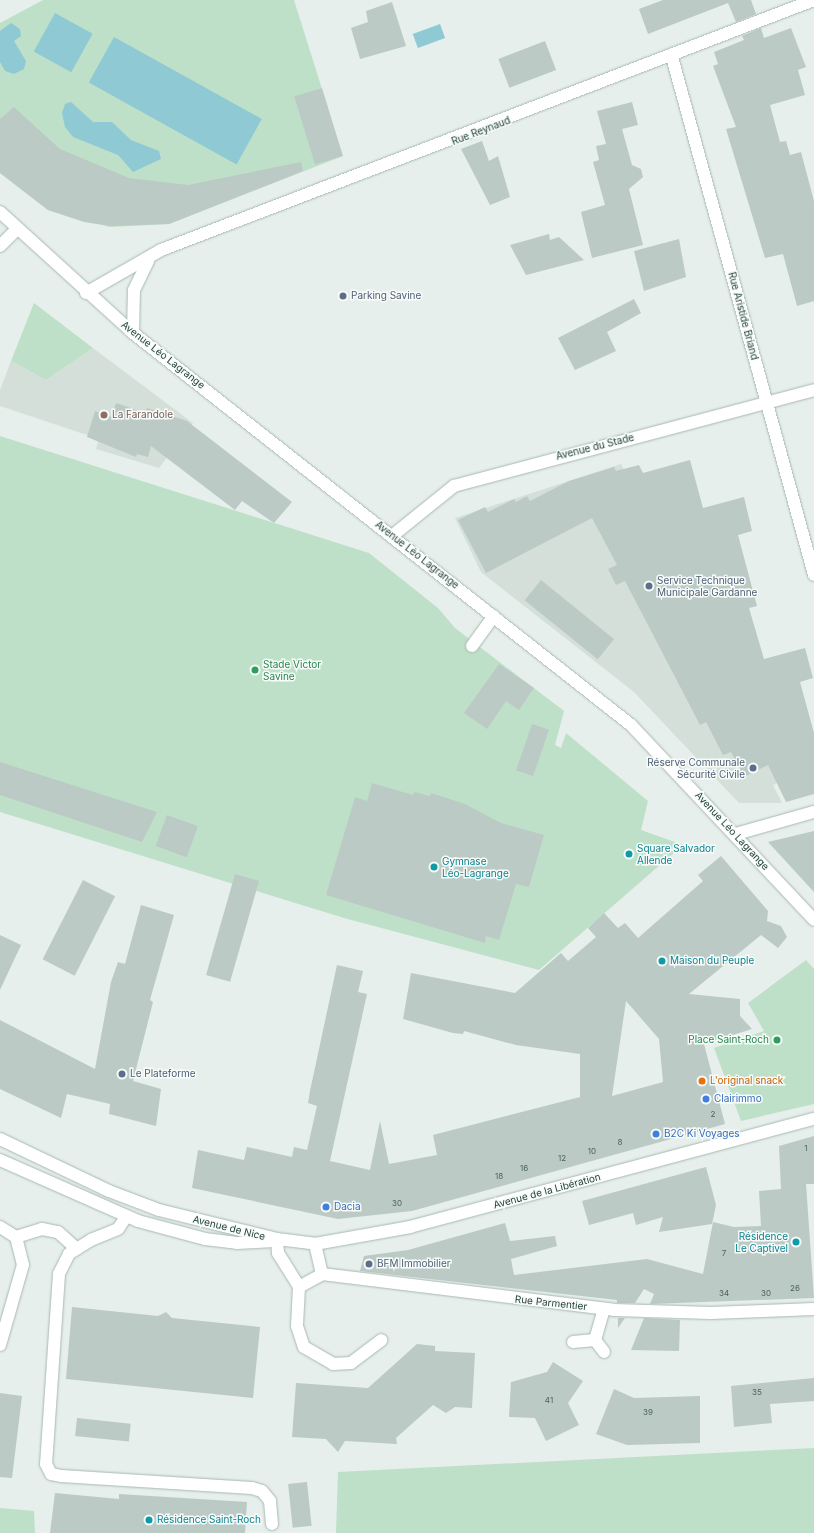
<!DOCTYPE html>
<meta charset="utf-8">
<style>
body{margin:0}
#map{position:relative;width:814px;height:1533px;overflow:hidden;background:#e6efeb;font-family:Inter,sans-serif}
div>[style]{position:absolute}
.built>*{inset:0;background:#d4dfda}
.green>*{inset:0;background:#bfe0c8}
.water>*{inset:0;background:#8ec9d4;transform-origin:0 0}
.building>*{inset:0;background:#bbcac4;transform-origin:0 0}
.roads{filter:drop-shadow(0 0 1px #a8b8b2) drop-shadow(0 0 1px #a8b8b2)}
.lane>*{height:12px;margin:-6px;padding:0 6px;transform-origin:6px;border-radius:6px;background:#fff}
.street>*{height:12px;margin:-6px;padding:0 6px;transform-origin:6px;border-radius:6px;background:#fff}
.secondary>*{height:12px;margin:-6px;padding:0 6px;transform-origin:6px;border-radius:6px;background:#fff}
.dots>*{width:11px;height:11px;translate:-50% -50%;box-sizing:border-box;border:2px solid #f7fbf9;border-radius:50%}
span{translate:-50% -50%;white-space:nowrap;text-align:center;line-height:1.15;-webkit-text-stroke:3px #f7fbf9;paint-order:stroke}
.number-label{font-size:8px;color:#4a645c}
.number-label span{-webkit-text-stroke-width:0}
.street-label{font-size:10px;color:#24423a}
.service-label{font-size:10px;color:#4e5e75}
.left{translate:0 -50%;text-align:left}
.right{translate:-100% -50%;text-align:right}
.education-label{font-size:10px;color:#785e54}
.leisure-label{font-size:10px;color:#27864d}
.culture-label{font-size:10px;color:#0d838f}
.food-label{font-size:10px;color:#c56008}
.shop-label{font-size:10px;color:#366cbe}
</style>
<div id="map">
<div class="built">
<i style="clip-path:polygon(93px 348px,193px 423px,159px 468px,96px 449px,99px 439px,0 406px,0 390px,11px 361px,46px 380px)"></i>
<i style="clip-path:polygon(621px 464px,784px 780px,773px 785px,782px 803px,739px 803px,634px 692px,481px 572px,455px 518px)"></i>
</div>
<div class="green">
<i style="clip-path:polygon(43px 0,294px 0,343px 156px,169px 224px,110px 227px,48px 210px,0 173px,0 23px)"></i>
<i style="clip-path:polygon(34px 303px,93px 348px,46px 380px,11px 361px)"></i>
<i style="clip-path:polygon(0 436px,369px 553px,438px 608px,455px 628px,564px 711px,555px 745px,561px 748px,566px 733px,648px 801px,641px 830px,683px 845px,539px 970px,344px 918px,0 812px)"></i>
<i style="clip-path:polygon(806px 960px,814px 969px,814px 1104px,741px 1121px,714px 1048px,764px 1031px,748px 1003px)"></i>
<i style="clip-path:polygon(814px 1448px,814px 1533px,336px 1533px,338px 1472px)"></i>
<i style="clip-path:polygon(0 1508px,34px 1511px,35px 1533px,0 1533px)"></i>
</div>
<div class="water">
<i style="left:55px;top:13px;width:43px;height:44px;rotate:29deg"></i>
<i style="clip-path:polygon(11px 23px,20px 29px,21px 36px,14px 41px,26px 61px,24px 69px,14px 74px,5px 71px,0 62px,0 31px)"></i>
<i style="left:440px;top:24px;width:15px;height:29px;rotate:70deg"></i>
<i style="left:114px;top:37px;width:169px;height:52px;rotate:29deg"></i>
<i style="clip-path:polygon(71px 102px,93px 122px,112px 122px,131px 140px,159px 151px,161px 159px,133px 172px,118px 155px,73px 137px,65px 127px,62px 113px,65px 104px)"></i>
</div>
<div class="building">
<i style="clip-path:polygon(663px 0,751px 0,756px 14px,736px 22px,728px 3px,648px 34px,639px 9px)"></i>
<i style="clip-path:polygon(392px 2px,406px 46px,360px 59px,351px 28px,368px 22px,366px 11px)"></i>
<i style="clip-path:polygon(761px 28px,764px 38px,791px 28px,806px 67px,798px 70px,805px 95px,770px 105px,780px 142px,786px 141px,790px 155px,801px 152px,814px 201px,814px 301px,797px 306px,783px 254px,765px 258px,726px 129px,736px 127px,713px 66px,718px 64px,714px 52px,744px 40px,742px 36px)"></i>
<i style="left:545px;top:41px;width:31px;height:50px;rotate:69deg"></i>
<i style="left:322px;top:88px;width:71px;height:29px;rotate:73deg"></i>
<i style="clip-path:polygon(632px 102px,638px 125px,622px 129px,632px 165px,641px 169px,643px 177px,629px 189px,643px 245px,592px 258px,581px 212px,605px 205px,593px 162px,599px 160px,596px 146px,606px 144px,597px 111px)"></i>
<i style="clip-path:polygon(14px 107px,60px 149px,129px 178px,188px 185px,301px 162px,303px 171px,169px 224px,110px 226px,84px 222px,48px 210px,0 173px,0 119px)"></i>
<i style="clip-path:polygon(482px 141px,489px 161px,498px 156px,510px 197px,490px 205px,461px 149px)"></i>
<i style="clip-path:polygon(549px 234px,550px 240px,559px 237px,584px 260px,526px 275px,510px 245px)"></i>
<i style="clip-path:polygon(679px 239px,686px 277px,644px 291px,634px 251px)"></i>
<i style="clip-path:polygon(634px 299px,641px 313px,607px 332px,616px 351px,575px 370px,558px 338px)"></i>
<i style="clip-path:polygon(116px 403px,145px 413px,147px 408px,187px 421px,292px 502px,274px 523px,242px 501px,235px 510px,151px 446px,148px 457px,137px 454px,136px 457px,87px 437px,95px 411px,112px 417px)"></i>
<i style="clip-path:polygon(690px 460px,703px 508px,744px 497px,752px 531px,738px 535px,757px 606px,749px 608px,764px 659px,805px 648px,813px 678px,800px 682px,814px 733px,814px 794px,786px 802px,768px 765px,744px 777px,731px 752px,723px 755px,706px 722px,700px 725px,625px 581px,616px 585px,608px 569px,617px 565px,592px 518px,486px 573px,458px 520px,485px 507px,488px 512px,514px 499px,516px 502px,527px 496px,530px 501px,569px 481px,614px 467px,616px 471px,639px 465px,643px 473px)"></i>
<i style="left:541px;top:580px;width:94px;height:26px;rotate:39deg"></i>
<i style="clip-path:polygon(499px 664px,534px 688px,519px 710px,506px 701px,487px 729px,464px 713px)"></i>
<i style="left:532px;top:724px;width:18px;height:49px;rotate:19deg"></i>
<i style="clip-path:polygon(0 762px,157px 812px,142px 842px,0 795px)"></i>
<i style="clip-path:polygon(372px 783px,413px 795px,415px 792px,430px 796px,431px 793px,465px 804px,501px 823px,544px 835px,529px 887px,516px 884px,499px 940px,486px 936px,485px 943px,326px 895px,355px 797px,367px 801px)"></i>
<i style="left:167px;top:815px;width:33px;height:33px;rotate:20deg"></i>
<i style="clip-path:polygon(814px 831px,814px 892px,768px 842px)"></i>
<i style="clip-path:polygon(evenodd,721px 856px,768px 911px,767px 921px,781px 926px,787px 937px,778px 948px,761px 935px,689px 994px,740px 999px,740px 1016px,752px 1029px,704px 1044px,725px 1124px,412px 1211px,338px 1219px,192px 1188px,198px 1150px,244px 1160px,247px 1147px,292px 1157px,294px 1147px,307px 1150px,317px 1106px,308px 1103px,310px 1091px,337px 965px,363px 971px,358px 992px,367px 994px,330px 1161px,370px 1170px,380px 1121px,389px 1164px,437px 1155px,433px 1135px,580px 1097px,580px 1054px,516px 1045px,464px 1031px,463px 1034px,453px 1033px,403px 1019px,411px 973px,515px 993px,561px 953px,568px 961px,596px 937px,588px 928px,604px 913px,618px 928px,625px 923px,638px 938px,703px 881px,698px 875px,721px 856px,626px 1001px,659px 1039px,663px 1082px,612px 1096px,626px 1001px)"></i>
<i style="left:235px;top:874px;width:25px;height:105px;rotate:16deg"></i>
<i style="left:83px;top:880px;width:36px;height:89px;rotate:27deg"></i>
<i style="clip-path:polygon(141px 905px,174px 915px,150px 1000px,153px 1002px,133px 1081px,161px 1089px,156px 1126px,109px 1114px,110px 1104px,67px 1094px,61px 1118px,0 1089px,0 1020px,95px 1069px,111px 982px,118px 962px,125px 964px)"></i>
<i style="clip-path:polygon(0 935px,21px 945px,0 990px)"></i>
<i style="clip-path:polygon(814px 1136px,814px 1184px,806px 1184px,814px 1298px,650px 1304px,654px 1294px,644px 1289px,635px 1303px,617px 1303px,617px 1300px,360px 1271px,364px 1256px,408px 1250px,505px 1223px,510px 1241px,555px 1236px,557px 1246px,511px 1259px,514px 1275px,647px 1259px,703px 1274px,713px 1222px,734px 1227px,761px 1226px,759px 1191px,781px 1189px,779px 1146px)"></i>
<i style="clip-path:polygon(706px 1167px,716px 1205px,712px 1224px,659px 1232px,663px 1217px,636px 1225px,633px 1213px,589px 1225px,582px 1201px)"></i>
<i style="clip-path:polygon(72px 1307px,158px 1316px,166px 1312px,172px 1318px,260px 1327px,253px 1398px,66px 1379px)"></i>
<i style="clip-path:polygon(618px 1318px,625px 1318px,618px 1328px)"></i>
<i style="clip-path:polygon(644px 1318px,680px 1320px,679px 1351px,631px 1350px)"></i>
<i style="clip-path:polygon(417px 1344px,435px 1346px,435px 1351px,475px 1353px,472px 1408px,455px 1407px,446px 1413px,433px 1405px,396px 1438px,397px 1444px,345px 1441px,338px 1452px,326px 1439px,292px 1437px,296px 1383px,368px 1388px)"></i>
<i style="clip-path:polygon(553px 1362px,583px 1381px,568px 1403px,579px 1425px,546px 1441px,535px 1418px,509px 1417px,511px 1382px,547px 1372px)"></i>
<i style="clip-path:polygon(814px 1378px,814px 1401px,770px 1404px,772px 1423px,734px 1427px,731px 1386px)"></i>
<i style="clip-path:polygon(614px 1389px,634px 1398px,700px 1396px,700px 1443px,627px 1445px,596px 1434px)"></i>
<i style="clip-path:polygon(0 1393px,22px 1396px,12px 1478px,0 1477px)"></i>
<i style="left:77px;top:1418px;width:54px;height:18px;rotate:6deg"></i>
<i style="left:307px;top:1482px;width:44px;height:19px;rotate:84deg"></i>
<i style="clip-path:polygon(55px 1493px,119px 1499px,119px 1494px,247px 1502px,245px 1533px,50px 1533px)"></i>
</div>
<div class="roads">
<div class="lane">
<i style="left:472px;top:646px;width:37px;rotate:-54deg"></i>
<i style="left:126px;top:1217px;width:14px;rotate:124deg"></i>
<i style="left:118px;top:1229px;width:29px;rotate:158deg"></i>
<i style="left:91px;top:1240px;width:26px;rotate:148deg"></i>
<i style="left:69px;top:1254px;width:22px;rotate:117deg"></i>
<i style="left:59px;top:1274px;width:190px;rotate:93.9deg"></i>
<i style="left:46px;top:1464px;width:11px;rotate:63deg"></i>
<i style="left:51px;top:1474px;width:10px;rotate:11deg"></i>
<i style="left:61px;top:1476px;width:191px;rotate:3.6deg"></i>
<i style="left:252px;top:1488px;width:10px;rotate:17deg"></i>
<i style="left:262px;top:1491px;width:13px;rotate:51deg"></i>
<i style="left:270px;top:1501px;width:23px;rotate:85deg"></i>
<i style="left:0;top:1227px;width:19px;rotate:32deg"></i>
<i style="left:595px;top:1340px;width:15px;rotate:53deg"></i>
<i style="left:573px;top:1342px;width:22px;rotate:-5deg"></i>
<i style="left:595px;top:1340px;width:32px;rotate:-74deg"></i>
<i style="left:0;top:1345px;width:83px;rotate:-74deg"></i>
<i style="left:23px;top:1265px;width:29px;rotate:-104deg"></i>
<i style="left:16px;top:1237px;width:27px;rotate:-17deg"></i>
<i style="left:42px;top:1229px;width:16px;rotate:11deg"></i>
<i style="left:58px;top:1232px;width:25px;rotate:42deg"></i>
</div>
<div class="street">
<i style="left:672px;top:57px;width:537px;rotate:74.67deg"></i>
<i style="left:0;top:246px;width:24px;rotate:-45deg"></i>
<i style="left:86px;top:293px;width:86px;rotate:-29.8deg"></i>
<i style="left:161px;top:250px;width:699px;rotate:-20.95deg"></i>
<i style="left:133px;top:333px;width:43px;rotate:-88.7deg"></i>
<i style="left:134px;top:290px;width:32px;rotate:-64deg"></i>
<i style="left:392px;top:536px;width:80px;rotate:-38.9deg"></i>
<i style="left:454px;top:486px;width:373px;rotate:-14.9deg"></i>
<i style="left:736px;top:834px;width:81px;rotate:-15.8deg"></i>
<i style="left:277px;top:1239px;width:14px;rotate:86deg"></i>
<i style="left:278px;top:1253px;width:40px;rotate:58deg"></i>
<i style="left:299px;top:1287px;width:39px;rotate:93deg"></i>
<i style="left:297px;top:1326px;width:22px;rotate:72deg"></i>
<i style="left:304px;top:1347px;width:34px;rotate:30deg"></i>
<i style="left:333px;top:1364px;width:18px;rotate:-3deg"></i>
<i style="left:351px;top:1363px;width:38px;rotate:-37deg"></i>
<i style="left:315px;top:1244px;width:31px;rotate:77deg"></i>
<i style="left:322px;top:1274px;width:294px;rotate:7deg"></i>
<i style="left:614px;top:1310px;width:97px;rotate:1.8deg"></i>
<i style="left:711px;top:1313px;width:103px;rotate:-2.2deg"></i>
<i style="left:299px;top:1287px;width:26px;rotate:-29deg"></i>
</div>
<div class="secondary">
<i style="left:0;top:212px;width:180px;rotate:42.3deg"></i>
<i style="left:133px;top:333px;width:634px;rotate:38.21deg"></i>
<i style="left:631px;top:725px;width:267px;rotate:46.8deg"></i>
<i style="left:0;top:1139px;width:121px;rotate:25.5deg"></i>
<i style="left:109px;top:1191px;width:53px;rotate:20.8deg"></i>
<i style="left:159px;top:1210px;width:122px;rotate:13.8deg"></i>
<i style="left:277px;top:1239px;width:38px;rotate:7deg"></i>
<i style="left:315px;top:1244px;width:97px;rotate:-10.1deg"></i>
<i style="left:410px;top:1227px;width:418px;rotate:-15deg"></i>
<i style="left:0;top:1160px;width:151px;rotate:23.8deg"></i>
<i style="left:138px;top:1221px;width:69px;rotate:15deg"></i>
<i style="left:205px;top:1239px;width:32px;rotate:7deg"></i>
<i style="left:237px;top:1243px;width:33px;rotate:-3deg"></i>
</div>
</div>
<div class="dots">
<i style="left:343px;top:296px;background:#5c6f8a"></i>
<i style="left:104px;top:415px;background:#8d6e63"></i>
<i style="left:649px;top:586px;background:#5c6f8a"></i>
<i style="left:255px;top:670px;background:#2e9e5b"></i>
<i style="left:753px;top:768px;background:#5c6f8a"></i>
<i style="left:629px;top:854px;background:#0f9aa8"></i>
<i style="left:434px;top:867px;background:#0f9aa8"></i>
<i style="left:662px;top:961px;background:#0f9aa8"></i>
<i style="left:777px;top:1040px;background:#2e9e5b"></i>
<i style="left:122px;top:1074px;background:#5c6f8a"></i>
<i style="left:702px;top:1081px;background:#e8710a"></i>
<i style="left:706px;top:1099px;background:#3f7fe0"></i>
<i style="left:656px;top:1134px;background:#3f7fe0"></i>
<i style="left:326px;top:1207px;background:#3f7fe0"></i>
<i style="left:796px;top:1242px;background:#0f9aa8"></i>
<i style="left:369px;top:1264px;background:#5c6f8a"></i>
<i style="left:149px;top:1520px;background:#0f9aa8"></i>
</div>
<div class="number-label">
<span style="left:713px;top:1115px">2</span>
<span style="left:620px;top:1143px">8</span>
<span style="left:806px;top:1149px">1</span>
<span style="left:592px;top:1152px">10</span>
<span style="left:562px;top:1159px">12</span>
<span style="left:524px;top:1169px">16</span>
<span style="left:499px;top:1177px">18</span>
<span style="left:397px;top:1204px">30</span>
<span style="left:724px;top:1254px">7</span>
<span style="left:795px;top:1289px">26</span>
<span style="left:724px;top:1294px">34</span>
<span style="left:766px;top:1294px">30</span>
<span style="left:757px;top:1393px">35</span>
<span style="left:549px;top:1401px">41</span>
<span style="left:648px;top:1413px">39</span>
</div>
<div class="street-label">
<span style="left:481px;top:131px;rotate:-21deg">Rue Reynaud</span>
<span style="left:743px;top:316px;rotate:75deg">Rue Aristide Briand</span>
<span style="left:163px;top:355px;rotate:38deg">Avenue Léo Lagrange</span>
<span style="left:595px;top:447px;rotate:-14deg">Avenue du Stade</span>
<span style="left:417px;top:555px;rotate:38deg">Avenue Léo Lagrange</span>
<span style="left:732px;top:831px;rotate:47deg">Avenue Léo Lagrange</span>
<span style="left:547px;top:1191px;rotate:-15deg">Avenue de la Libération</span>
<span style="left:229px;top:1228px;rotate:14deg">Avenue de Nice</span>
<span style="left:551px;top:1303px;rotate:6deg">Rue Parmentier</span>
</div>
<div class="service-label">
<span class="left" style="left:351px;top:296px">Parking Savine</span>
<span class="left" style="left:657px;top:586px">Service Technique<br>Municipale Gardanne</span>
<span class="right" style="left:745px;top:768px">Réserve Communale<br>Sécurité Civile</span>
<span class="left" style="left:130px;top:1074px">Le Plateforme</span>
<span class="left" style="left:377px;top:1264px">BFM Immobilier</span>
</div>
<div class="education-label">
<span class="left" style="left:112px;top:415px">La Farandole</span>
</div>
<div class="leisure-label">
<span class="left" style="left:263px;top:670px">Stade Victor<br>Savine</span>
<span class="right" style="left:769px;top:1040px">Place Saint-Roch</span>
</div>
<div class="culture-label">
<span class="left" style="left:637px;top:854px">Square Salvador<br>Allende</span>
<span class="left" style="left:442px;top:867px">Gymnase<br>Léo-Lagrange</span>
<span class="left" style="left:670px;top:961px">Maison du Peuple</span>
<span class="right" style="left:788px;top:1242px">Résidence<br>Le Captivel</span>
<span class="left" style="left:157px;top:1520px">Résidence Saint-Roch</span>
</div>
<div class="food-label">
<span class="left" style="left:710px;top:1081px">L'original snack</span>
</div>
<div class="shop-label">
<span class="left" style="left:714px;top:1099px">Clairimmo</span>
<span class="left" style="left:664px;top:1134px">B2C Ki Voyages</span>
<span class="left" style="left:334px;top:1207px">Dacia</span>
</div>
</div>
